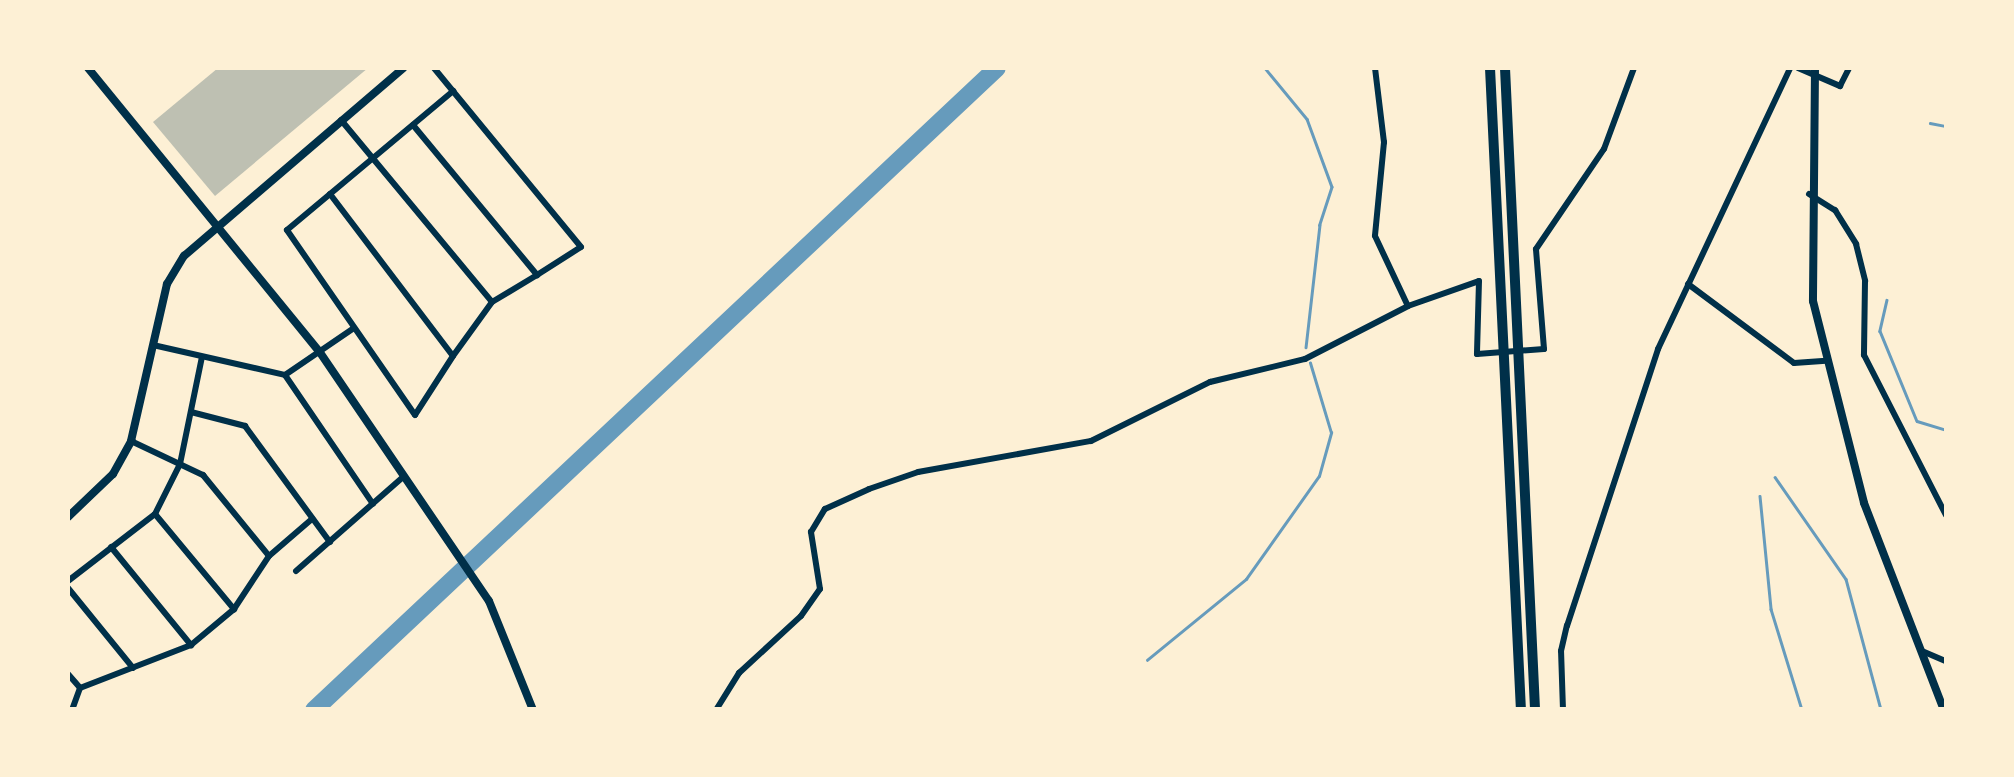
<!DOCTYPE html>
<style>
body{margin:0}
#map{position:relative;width:2014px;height:777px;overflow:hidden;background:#fdf0d5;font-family:"PT Sans",sans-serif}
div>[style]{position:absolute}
.stream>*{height:2.5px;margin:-1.25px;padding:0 1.25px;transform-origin:1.25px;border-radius:1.25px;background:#669bbc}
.river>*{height:18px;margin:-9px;padding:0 9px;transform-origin:9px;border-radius:9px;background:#669bbc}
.building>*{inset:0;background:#bec0b2}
.minor>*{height:6px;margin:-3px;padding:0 3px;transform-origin:3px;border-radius:3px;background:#003049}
.tertiary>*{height:8px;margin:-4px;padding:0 4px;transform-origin:4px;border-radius:4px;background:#003049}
.motorway>*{height:10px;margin:-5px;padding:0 5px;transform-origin:5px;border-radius:5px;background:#003049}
span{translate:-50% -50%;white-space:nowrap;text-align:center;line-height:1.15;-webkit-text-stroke:8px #fdf0d5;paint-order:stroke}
.frame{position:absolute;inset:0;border:70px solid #fdf0d5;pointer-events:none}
</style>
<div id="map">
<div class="stream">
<i style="left:1265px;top:68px;width:66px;rotate:50.5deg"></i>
<i style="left:1307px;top:119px;width:72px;rotate:69.8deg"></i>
<i style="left:1332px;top:187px;width:40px;rotate:108deg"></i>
<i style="left:1320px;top:225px;width:123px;rotate:96.5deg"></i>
<i style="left:1930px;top:123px;width:16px;rotate:11deg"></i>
<i style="left:1887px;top:300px;width:32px;rotate:103deg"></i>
<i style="left:1880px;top:331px;width:97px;rotate:67.7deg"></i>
<i style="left:1917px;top:421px;width:30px;rotate:17deg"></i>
<i style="left:1775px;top:477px;width:124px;rotate:55.2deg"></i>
<i style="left:1846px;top:579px;width:136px;rotate:75deg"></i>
<i style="left:1760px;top:496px;width:114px;rotate:84.4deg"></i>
<i style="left:1771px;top:609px;width:106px;rotate:72.9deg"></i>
<i style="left:1147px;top:660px;width:128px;rotate:-39.3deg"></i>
<i style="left:1246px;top:579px;width:126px;rotate:-54.7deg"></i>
<i style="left:1319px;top:476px;width:45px;rotate:-74.4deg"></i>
<i style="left:1331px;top:433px;width:73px;rotate:-106.7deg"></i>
</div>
<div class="river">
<i style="left:314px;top:710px;width:937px;rotate:-43.23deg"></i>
</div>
<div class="building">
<i style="clip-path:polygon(218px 68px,368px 68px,215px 196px,153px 122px)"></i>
</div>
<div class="minor">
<i style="left:1375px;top:68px;width:75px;rotate:83.1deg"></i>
<i style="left:1384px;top:142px;width:94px;rotate:95.5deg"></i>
<i style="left:1375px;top:236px;width:77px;rotate:64.8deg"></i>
<i style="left:1798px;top:68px;width:46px;rotate:23.2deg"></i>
<i style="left:1840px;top:86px;width:20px;rotate:-63deg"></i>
<i style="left:341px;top:120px;width:236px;rotate:50.3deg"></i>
<i style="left:492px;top:302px;width:52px;rotate:-31deg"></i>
<i style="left:413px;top:125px;width:195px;rotate:50.4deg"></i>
<i style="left:537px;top:275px;width:52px;rotate:-32.5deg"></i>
<i style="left:581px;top:247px;width:232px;rotate:-129.4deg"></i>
<i style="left:330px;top:194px;width:203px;rotate:52.8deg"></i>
<i style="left:453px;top:356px;width:67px;rotate:-54.2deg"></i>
<i style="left:1809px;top:194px;width:31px;rotate:32deg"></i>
<i style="left:1835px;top:210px;width:40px;rotate:58deg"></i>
<i style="left:1856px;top:244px;width:38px;rotate:76deg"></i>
<i style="left:1865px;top:281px;width:74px;rotate:90.8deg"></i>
<i style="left:1864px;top:355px;width:180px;rotate:62.9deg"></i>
<i style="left:1688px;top:284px;width:132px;rotate:36.7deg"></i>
<i style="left:1794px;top:363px;width:32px;rotate:-4deg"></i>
<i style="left:153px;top:345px;width:135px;rotate:12.8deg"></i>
<i style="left:285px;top:375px;width:156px;rotate:55.7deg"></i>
<i style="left:453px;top:356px;width:70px;rotate:122.8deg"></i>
<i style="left:415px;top:415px;width:225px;rotate:-124.7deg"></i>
<i style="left:287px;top:230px;width:217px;rotate:-39.9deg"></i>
<i style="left:285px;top:375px;width:83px;rotate:-34.3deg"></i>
<i style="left:191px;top:412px;width:56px;rotate:14.5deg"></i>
<i style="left:245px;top:426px;width:144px;rotate:53.8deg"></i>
<i style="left:131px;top:441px;width:80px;rotate:25.3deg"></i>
<i style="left:203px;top:475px;width:104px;rotate:50.8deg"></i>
<i style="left:155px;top:514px;width:124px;rotate:50.3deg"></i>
<i style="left:111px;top:547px;width:127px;rotate:50.8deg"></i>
<i style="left:296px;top:571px;width:144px;rotate:-41.3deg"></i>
<i style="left:68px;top:581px;width:110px;rotate:-37.6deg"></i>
<i style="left:155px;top:514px;width:56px;rotate:-63.4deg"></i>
<i style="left:180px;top:464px;width:109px;rotate:-78.4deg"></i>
<i style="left:68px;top:588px;width:103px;rotate:50.9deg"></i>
<i style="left:1922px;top:651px;width:26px;rotate:23deg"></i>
<i style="left:68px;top:674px;width:18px;rotate:49deg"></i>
<i style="left:80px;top:688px;width:23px;rotate:110deg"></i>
<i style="left:80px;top:688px;width:119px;rotate:-21.2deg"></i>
<i style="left:191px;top:645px;width:56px;rotate:-39.9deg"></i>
<i style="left:234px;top:609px;width:64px;rotate:-56.6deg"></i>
<i style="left:269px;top:556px;width:57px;rotate:-40.7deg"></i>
<i style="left:716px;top:710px;width:44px;rotate:-58.1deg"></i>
<i style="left:739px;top:673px;width:84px;rotate:-42.6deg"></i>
<i style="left:801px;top:616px;width:33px;rotate:-55deg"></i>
<i style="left:820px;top:589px;width:58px;rotate:-99deg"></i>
<i style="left:811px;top:532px;width:27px;rotate:-59deg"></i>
<i style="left:825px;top:509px;width:48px;rotate:-24.4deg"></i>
<i style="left:869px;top:489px;width:52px;rotate:-19.1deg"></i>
<i style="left:918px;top:472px;width:176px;rotate:-10.2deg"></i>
<i style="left:1091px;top:441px;width:133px;rotate:-26.4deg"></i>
<i style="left:1210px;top:382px;width:98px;rotate:-13.6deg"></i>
<i style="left:1305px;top:359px;width:116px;rotate:-27.2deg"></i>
<i style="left:1408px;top:306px;width:75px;rotate:-19.4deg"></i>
<i style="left:1479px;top:281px;width:73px;rotate:91.6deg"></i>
<i style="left:1477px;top:354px;width:67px;rotate:-4.3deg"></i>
<i style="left:1544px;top:349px;width:100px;rotate:-94.6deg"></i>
<i style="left:1536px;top:249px;width:121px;rotate:-55.8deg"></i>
<i style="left:1604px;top:149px;width:86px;rotate:-69.7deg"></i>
<i style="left:1563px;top:710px;width:59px;rotate:-91.9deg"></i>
<i style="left:1561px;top:651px;width:26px;rotate:-77deg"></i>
<i style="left:1567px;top:626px;width:292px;rotate:-71.8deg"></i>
<i style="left:1658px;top:349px;width:310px;rotate:-64.8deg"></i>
</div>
<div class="tertiary">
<i style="left:88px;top:68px;width:365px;rotate:50.8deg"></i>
<i style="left:319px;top:351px;width:302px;rotate:55.8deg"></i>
<i style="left:489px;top:601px;width:118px;rotate:68deg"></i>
<i style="left:1815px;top:68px;width:233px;rotate:90.5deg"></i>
<i style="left:1813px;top:301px;width:208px;rotate:75.8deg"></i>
<i style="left:1864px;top:503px;width:222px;rotate:68.9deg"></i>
<i style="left:68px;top:517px;width:62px;rotate:-43.7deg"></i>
<i style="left:113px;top:474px;width:38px;rotate:-61deg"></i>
<i style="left:131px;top:441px;width:161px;rotate:-77.1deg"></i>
<i style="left:167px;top:284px;width:33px;rotate:-59deg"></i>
<i style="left:184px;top:256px;width:289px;rotate:-40.6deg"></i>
</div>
<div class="motorway">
<i style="left:1490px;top:68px;width:643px;rotate:87.24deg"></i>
<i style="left:1505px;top:68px;width:643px;rotate:87.32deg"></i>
</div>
<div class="frame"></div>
</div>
